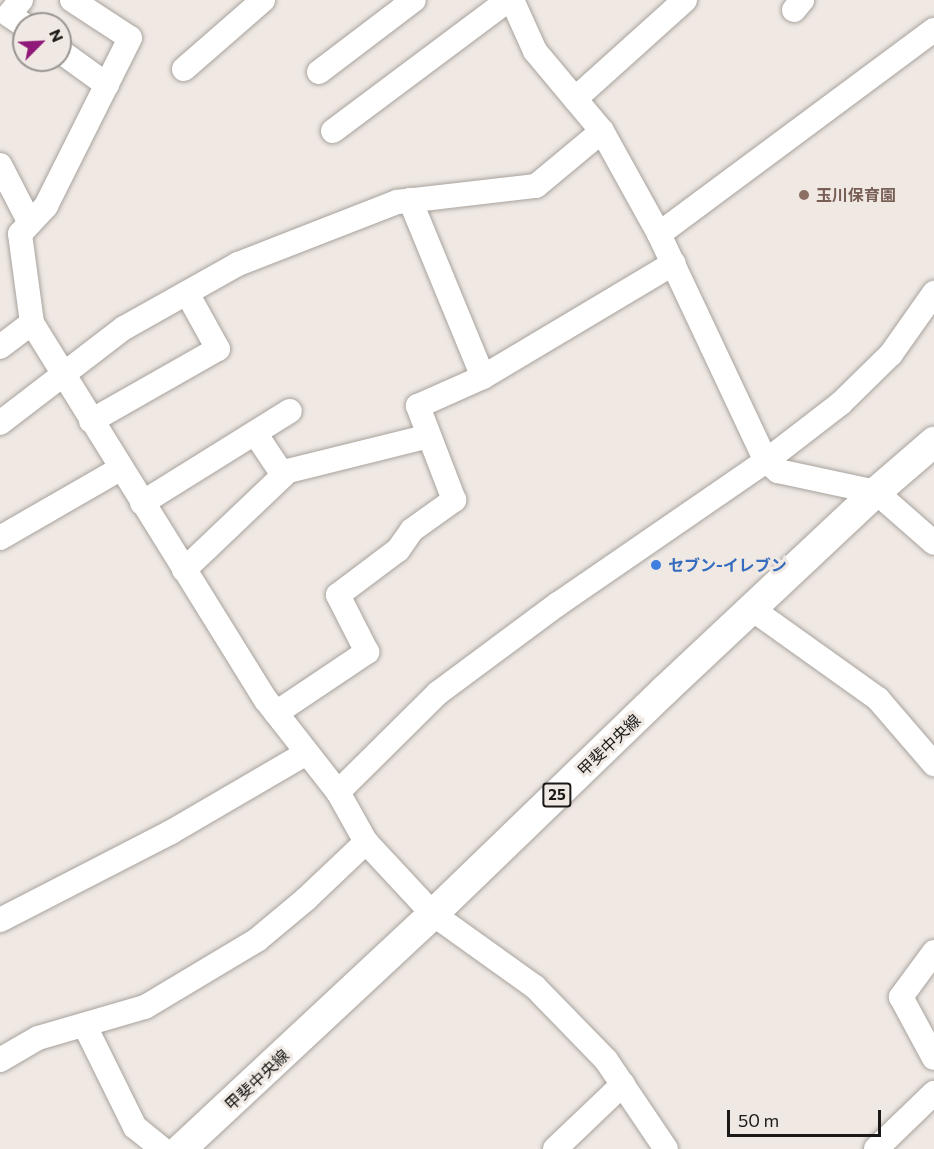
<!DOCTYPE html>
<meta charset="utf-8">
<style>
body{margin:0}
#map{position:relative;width:934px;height:1149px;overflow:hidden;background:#efe8e3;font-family:Commissioner,"Noto Sans JP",sans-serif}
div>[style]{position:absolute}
.roads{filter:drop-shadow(0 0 2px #a8a29d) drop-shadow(0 0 2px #a8a29d)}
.minor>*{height:24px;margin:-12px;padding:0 12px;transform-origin:12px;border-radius:12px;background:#fff}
.major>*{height:30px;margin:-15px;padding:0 15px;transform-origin:15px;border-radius:15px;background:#fff}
.dots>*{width:16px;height:16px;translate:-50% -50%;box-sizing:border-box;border:3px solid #efe8e3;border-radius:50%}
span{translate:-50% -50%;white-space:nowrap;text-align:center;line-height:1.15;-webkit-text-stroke:6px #efe8e3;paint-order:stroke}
.shield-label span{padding:2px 4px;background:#efe8e3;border:2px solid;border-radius:4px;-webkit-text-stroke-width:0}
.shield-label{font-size:15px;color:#1b1917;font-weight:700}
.education-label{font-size:16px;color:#785e54;font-weight:700}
.left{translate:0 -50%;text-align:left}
.shop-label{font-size:16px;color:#366cbe;font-weight:700}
.street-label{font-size:16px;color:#1b1917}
.north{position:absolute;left:12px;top:12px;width:60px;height:60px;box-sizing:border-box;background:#efe8e3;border:2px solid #9a9591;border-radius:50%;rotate:66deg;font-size:16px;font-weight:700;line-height:24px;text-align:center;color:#1b1917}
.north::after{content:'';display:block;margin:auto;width:21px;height:27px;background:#8f1878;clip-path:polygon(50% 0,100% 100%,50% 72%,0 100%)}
.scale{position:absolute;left:727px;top:1110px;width:154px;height:27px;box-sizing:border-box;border:3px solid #1b1917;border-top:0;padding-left:8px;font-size:18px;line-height:21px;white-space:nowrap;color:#1b1917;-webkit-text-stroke:4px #efe8e3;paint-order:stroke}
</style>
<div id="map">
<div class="roads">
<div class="minor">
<i style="left:21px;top:0;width:19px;rotate:129deg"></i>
<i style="left:9px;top:15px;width:18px;rotate:34deg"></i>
<i style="left:72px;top:0;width:69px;rotate:33.2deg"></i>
<i style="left:130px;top:38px;width:188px;rotate:116.6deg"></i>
<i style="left:46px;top:206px;width:38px;rotate:133deg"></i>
<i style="left:20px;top:234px;width:90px;rotate:82.3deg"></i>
<i style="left:32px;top:323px;width:444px;rotate:58.2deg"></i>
<i style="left:266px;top:700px;width:117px;rotate:52deg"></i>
<i style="left:338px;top:792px;width:57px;rotate:60.8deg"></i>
<i style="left:366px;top:842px;width:98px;rotate:47.1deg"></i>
<i style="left:433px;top:914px;width:125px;rotate:35.6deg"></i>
<i style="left:535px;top:987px;width:102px;rotate:45.8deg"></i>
<i style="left:606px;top:1060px;width:107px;rotate:56deg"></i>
<i style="left:512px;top:0;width:56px;rotate:65.7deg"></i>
<i style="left:535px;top:51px;width:104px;rotate:50.1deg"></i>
<i style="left:602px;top:131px;width:118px;rotate:61deg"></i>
<i style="left:659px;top:234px;width:251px;rotate:64.8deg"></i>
<i style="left:766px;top:461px;width:16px;rotate:40deg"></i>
<i style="left:778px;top:471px;width:100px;rotate:12.1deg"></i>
<i style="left:876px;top:492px;width:77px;rotate:41.3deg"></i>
<i style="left:794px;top:10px;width:13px;rotate:-51deg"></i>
<i style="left:60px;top:51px;width:58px;rotate:35.9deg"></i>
<i style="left:184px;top:69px;width:105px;rotate:-41.1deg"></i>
<i style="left:319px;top:72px;width:119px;rotate:-37.2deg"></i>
<i style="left:575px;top:99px;width:148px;rotate:-42deg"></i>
<i style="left:333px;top:131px;width:219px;rotate:-36.8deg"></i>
<i style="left:0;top:165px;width:65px;rotate:62.7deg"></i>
<i style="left:410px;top:200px;width:191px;rotate:67.6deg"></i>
<i style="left:659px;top:234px;width:342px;rotate:-36.6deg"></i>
<i style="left:0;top:347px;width:40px;rotate:-37deg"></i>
<i style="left:91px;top:421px;width:146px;rotate:-29.6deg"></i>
<i style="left:218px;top:349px;width:64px;rotate:-119deg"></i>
<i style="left:0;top:423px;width:156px;rotate:-37.5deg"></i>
<i style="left:124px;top:328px;width:131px;rotate:-29.3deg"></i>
<i style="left:238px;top:264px;width:171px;rotate:-21.3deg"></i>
<i style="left:397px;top:202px;width:140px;rotate:-6.6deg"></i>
<i style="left:536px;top:186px;width:86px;rotate:-39.8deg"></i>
<i style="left:255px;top:433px;width:50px;rotate:56.3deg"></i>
<i style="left:142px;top:503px;width:174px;rotate:-31.9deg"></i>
<i style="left:0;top:538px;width:138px;rotate:-29.9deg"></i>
<i style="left:184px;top:570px;width:144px;rotate:-43.6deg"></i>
<i style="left:288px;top:471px;width:145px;rotate:-13.9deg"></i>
<i style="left:752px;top:609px;width:155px;rotate:35.5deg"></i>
<i style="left:878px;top:699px;width:86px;rotate:49.3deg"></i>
<i style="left:276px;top:713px;width:110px;rotate:-33.8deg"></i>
<i style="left:367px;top:652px;width:64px;rotate:-117deg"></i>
<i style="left:338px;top:595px;width:75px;rotate:-36.9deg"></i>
<i style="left:398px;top:550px;width:24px;rotate:-55deg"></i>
<i style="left:412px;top:530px;width:52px;rotate:-35.5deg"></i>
<i style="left:454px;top:500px;width:101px;rotate:-111deg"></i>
<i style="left:418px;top:406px;width:71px;rotate:-24deg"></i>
<i style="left:483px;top:377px;width:222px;rotate:-30.8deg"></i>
<i style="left:338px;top:792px;width:141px;rotate:-44.7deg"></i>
<i style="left:438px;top:693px;width:149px;rotate:-36.6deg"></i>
<i style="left:558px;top:604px;width:252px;rotate:-34.5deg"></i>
<i style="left:766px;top:461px;width:95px;rotate:-37.7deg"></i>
<i style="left:841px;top:403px;width:70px;rotate:-44.4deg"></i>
<i style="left:891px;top:354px;width:75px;rotate:-54.8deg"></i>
<i style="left:0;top:920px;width:192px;rotate:-27.2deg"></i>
<i style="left:171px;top:832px;width:157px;rotate:-30.2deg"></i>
<i style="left:934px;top:952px;width:56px;rotate:126.3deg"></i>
<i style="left:901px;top:997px;width:69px;rotate:61.6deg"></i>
<i style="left:85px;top:1026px;width:113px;rotate:63.7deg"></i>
<i style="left:135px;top:1127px;width:35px;rotate:39deg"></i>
<i style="left:0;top:1060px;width:44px;rotate:-30.1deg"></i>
<i style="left:38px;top:1038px;width:111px;rotate:-16.2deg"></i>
<i style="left:145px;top:1007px;width:131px;rotate:-30.9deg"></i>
<i style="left:257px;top:940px;width:64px;rotate:-39.9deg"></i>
<i style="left:306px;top:899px;width:83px;rotate:-43.5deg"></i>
<i style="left:555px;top:1149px;width:94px;rotate:-43.7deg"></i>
<i style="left:876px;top:1149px;width:81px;rotate:-44deg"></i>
</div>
<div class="major">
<i style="left:181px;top:1149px;width:345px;rotate:-43deg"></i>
<i style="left:433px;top:914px;width:322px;rotate:-44deg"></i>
<i style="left:665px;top:690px;width:289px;rotate:-43.2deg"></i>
<i style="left:876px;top:492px;width:77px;rotate:-40.8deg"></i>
</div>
</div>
<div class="dots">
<i style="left:804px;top:195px;background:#8d6e63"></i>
<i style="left:656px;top:565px;background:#3f7fe0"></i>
</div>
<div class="shield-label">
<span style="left:557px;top:795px">25</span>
</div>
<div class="education-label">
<span class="left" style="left:816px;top:195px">玉川保育園</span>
</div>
<div class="shop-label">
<span class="left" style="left:668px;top:565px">セブン-イレブン</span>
</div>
<div class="street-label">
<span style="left:609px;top:745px;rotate:-44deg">甲斐中央線</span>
<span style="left:257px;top:1080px;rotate:-43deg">甲斐中央線</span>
</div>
<div class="north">N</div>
<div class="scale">50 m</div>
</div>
